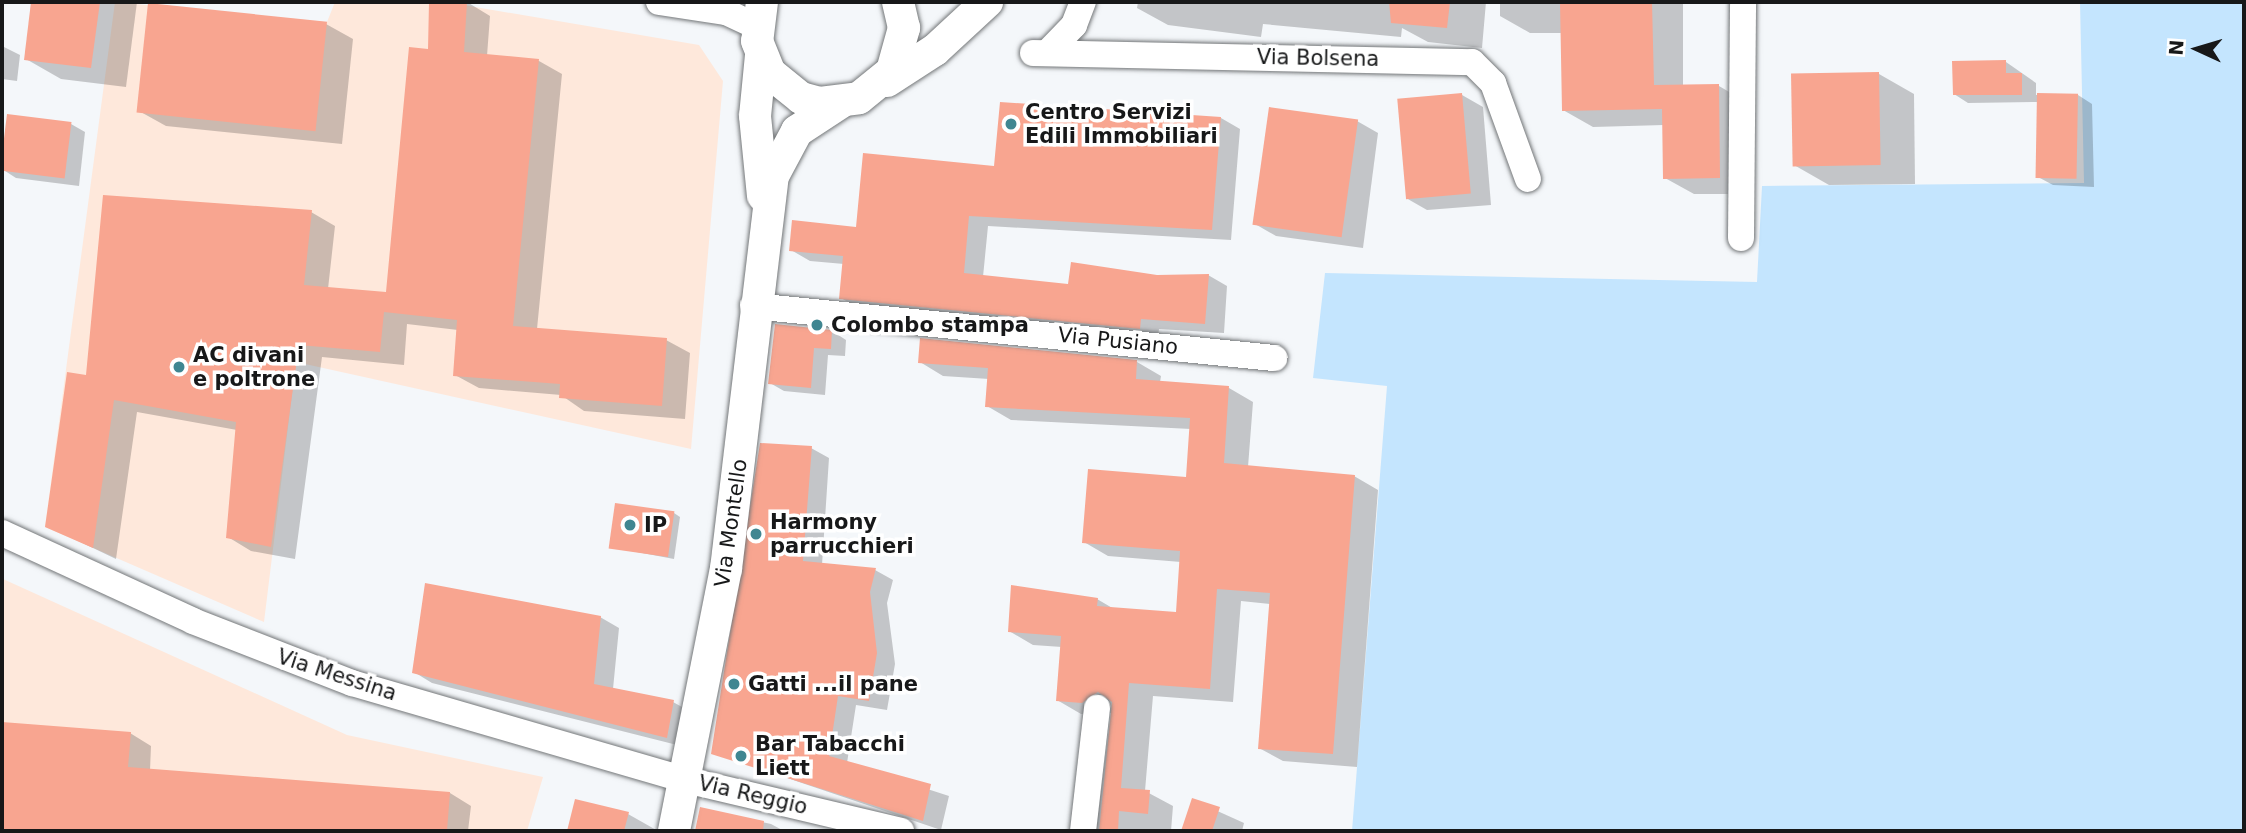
<!DOCTYPE html>
<style>
body{margin:0}
#map{position:relative;width:2246px;height:833px;overflow:hidden;background:#f4f7fa;font-family:"DejaVu Sans",sans-serif}
div>[style]{position:absolute}
.industrial>*{inset:0;background:#fee8db}
.green>*{inset:0;background:#c4e5fe}
.shadow>*{inset:0;background:#0003}
.building>*{inset:0;background:#f8a590;transform-origin:0 0}
.roads{filter:drop-shadow(0 0 2px #737678) drop-shadow(0 0 2px #737678)}
.minor>*{height:26px;margin:-13px;padding:0 13px;transform-origin:13px;border-radius:13px;background:#fff}
.tertiary>*{height:32px;margin:-16px;padding:0 16px;transform-origin:16px;border-radius:16px;background:#fff}
.dots>*{width:19px;height:19px;translate:-50% -50%;box-sizing:border-box;border:4px solid #fff;border-radius:50%}
span{translate:-50% -50%;white-space:nowrap;text-align:center;line-height:1.15;-webkit-text-stroke:7px #fff;paint-order:stroke}
.street-label{font-size:21px;color:#171819}
.poi-label{font-size:21px;color:#171819;font-weight:700}
.left{translate:0 -50%;text-align:left}
.frame{position:absolute;inset:0;border:4px solid #171819;pointer-events:none}
.north{position:absolute;left:2162px;top:14px;width:70px;height:70px;-webkit-text-stroke:5px #fff;paint-order:stroke;rotate:274deg;font-size:19px;font-weight:700;line-height:28px;text-align:center;color:#171819}
.north::after{content:'';display:block;margin:auto;width:24px;height:32px;background:#171819;clip-path:polygon(50% 0,100% 100%,50% 72%,0 100%)}
</style>
<div id="map">
<div class="industrial">
<i style="clip-path:polygon(115px 2px,327px 22px,335px 2px,446px 2px,699px 45px,723px 81px,691px 449px,296px 362px,264px 622px,45px 527px)"></i>
<i style="clip-path:polygon(3px 579px,347px 735px,543px 777px,527px 831px,2px 831px)"></i>
</div>
<div class="green">
<i style="clip-path:polygon(2080px 2px,2244px 2px,2244px 831px,1352px 831px,1387px 386px,1313px 378px,1325px 273px,1757px 282px,1762px 186px,2084px 183px)"></i>
</div>
<div class="shadow">
<i style="clip-path:polygon(33px 2px,137px 2px,126px 87px,61px 79px,26px 59px)"></i>
<i style="clip-path:polygon(431px 2px,467px 2px,490px 16px,487px 56px,539px 61px,562px 74px,537px 329px,666px 340px,690px 353px,685px 419px,584px 411px,561px 395px,479px 388px,455px 375px,458px 330px,407px 324px,404px 365px,322px 357px,295px 559px,251px 551px,228px 537px,237px 430px,137px 412px,116px 559px,47px 526px,88px 377px,311px 212px,335px 226px,328px 289px,387px 294px,429px 51px)"></i>
<i style="clip-path:polygon(1138px 2px,1486px 2px,1482px 48px,1428px 42px,1402px 28px,1401px 37px,1263px 24px,1261px 37px,1168px 25px,1137px 8px)"></i>
<i style="clip-path:polygon(1500px 2px,1683px 2px,1683px 86px,1719px 86px,1748px 103px,1749px 194px,1694px 194px,1665px 178px,1664px 125px,1593px 127px,1563px 110px,1563px 33px,1530px 33px,1500px 16px)"></i>
<i style="clip-path:polygon(326px 24px,353px 39px,342px 144px,166px 126px,139px 111px)"></i>
<i style="clip-path:polygon(2px 46px,20px 55px,17px 81px,2px 79px)"></i>
<i style="clip-path:polygon(2006px 62px,2036px 83px,2036px 95px,2078px 95px,2092px 104px,2094px 187px,2053px 185px,2038px 177px,2039px 102px,1968px 103px,1954px 94px)"></i>
<i style="clip-path:polygon(1879px 74px,1914px 94px,1915px 184px,1829px 185px,1794px 165px)"></i>
<i style="clip-path:polygon(1462px 95px,1483px 107px,1491px 205px,1427px 210px,1406px 198px)"></i>
<i style="clip-path:polygon(9px 116px,71px 124px,85px 132px,79px 186px,16px 178px,2px 169px)"></i>
<i style="clip-path:polygon(1221px 118px,1240px 129px,1231px 240px,988px 226px,983px 277px,1069px 285px,1208px 275px,1227px 286px,1224px 333px,1159px 329px,1158px 338px,860px 309px,841px 298px,844px 264px,810px 261px,791px 250px,858px 229px,995px 168px)"></i>
<i style="clip-path:polygon(1357px 121px,1378px 133px,1363px 248px,1276px 236px,1255px 224px)"></i>
<i style="clip-path:polygon(832px 331px,846px 340px,845px 356px,828px 355px,825px 395px,784px 391px,770px 383px)"></i>
<i style="clip-path:polygon(920px 362px,1137px 362px,1161px 376px,1160px 382px,1229px 388px,1253px 402px,1248px 467px,1354px 476px,1378px 490px,1357px 767px,1283px 761px,1259px 748px,1270px 604px,1241px 601px,1233px 702px,1153px 696px,1145px 791px,1173px 806px,1171px 831px,1096px 831px,1111px 713px,1081px 714px,1057px 700px,1062px 647px,1033px 645px,1009px 631px,1097px 599px,1114px 609px,1178px 614px,1181px 562px,1108px 556px,1084px 542px,1187px 479px,1191px 429px,1011px 420px,987px 406px,989px 379px,943px 376px)"></i>
<i style="clip-path:polygon(811px 448px,829px 458px,822px 565px,875px 570px,893px 580px,887px 603px,895px 664px,887px 710px,856px 705px,847px 763px,949px 796px,941px 830px,713px 753px)"></i>
<i style="clip-path:polygon(674px 513px,680px 517px,674px 559px,610px 547px)"></i>
<i style="clip-path:polygon(600px 617px,619px 628px,613px 689px,673px 702px,691px 712px,685px 747px,432px 683px,414px 672px)"></i>
<i style="clip-path:polygon(2px 724px,130px 733px,151px 746px,150px 771px,450px 793px,471px 806px,468px 831px,2px 831px)"></i>
<i style="clip-path:polygon(1193px 800px,1244px 823px,1242px 831px,1183px 831px)"></i>
<i style="clip-path:polygon(576px 801px,628px 814px,658px 831px,569px 831px)"></i>
<i style="clip-path:polygon(701px 809px,771px 824px,784px 831px,696px 831px)"></i>
</div>
<div class="building">
<i style="clip-path:polygon(31px 2px,100px 2px,91px 68px,24px 60px)"></i>
<i style="clip-path:polygon(429px 2px,467px 2px,464px 52px,539px 59px,513px 326px,667px 338px,662px 406px,559px 398px,560px 384px,453px 376px,457px 320px,384px 312px,380px 352px,299px 345px,271px 547px,226px 538px,236px 422px,114px 400px,93px 548px,45px 527px,67px 372px,86px 375px,103px 195px,312px 210px,304px 285px,386px 292px,409px 47px,428px 49px)"></i>
<i style="clip-path:polygon(1389px 2px,1450px 2px,1447px 28px,1391px 23px)"></i>
<i style="clip-path:polygon(1560px 2px,1652px 2px,1654px 85px,1719px 84px,1720px 178px,1663px 179px,1662px 109px,1562px 111px)"></i>
<i style="left:148px;top:3px;width:180px;height:110px;rotate:6deg"></i>
<i style="clip-path:polygon(2006px 60px,2006px 73px,2022px 73px,2022px 95px,1953px 95px,1952px 61px)"></i>
<i style="left:1879px;top:72px;width:93px;height:88px;rotate:89deg"></i>
<i style="left:1462px;top:93px;width:101px;height:65px;rotate:85deg"></i>
<i style="left:2037px;top:93px;width:41px;height:85px;rotate:1deg"></i>
<i style="clip-path:polygon(1000px 102px,1221px 117px,1212px 230px,969px 216px,964px 273px,1068px 284px,1071px 262px,1157px 275px,1209px 274px,1205px 324px,1141px 319px,1140px 329px,839px 299px,843px 256px,789px 251px,792px 220px,856px 227px,863px 153px,994px 166px)"></i>
<i style="left:1269px;top:107px;width:90px;height:119px;rotate:8deg"></i>
<i style="left:7px;top:114px;width:65px;height:57px;rotate:7deg"></i>
<i style="clip-path:polygon(775px 324px,832px 330px,831px 349px,814px 348px,811px 388px,768px 384px)"></i>
<i style="clip-path:polygon(920px 338px,1137px 360px,1136px 379px,1229px 386px,1224px 463px,1355px 475px,1333px 754px,1258px 749px,1270px 593px,1217px 589px,1210px 689px,1129px 683px,1121px 788px,1150px 790px,1148px 814px,1119px 811px,1118px 831px,1099px 831px,1112px 702px,1098px 692px,1082px 703px,1056px 701px,1061px 636px,1008px 632px,1011px 585px,1098px 598px,1097px 606px,1176px 612px,1180px 551px,1082px 543px,1088px 469px,1186px 477px,1190px 418px,985px 407px,988px 368px,918px 363px)"></i>
<i style="clip-path:polygon(760px 443px,812px 446px,803px 561px,876px 568px,870px 592px,877px 653px,869px 701px,838px 696px,829px 756px,931px 784px,923px 821px,711px 754px)"></i>
<i style="left:615px;top:503px;width:60px;height:46px;rotate:8deg"></i>
<i style="clip-path:polygon(425px 583px,601px 616px,594px 684px,674px 700px,667px 738px,412px 673px)"></i>
<i style="clip-path:polygon(2px 722px,131px 732px,128px 767px,450px 792px,447px 831px,2px 831px)"></i>
<i style="clip-path:polygon(1192px 798px,1220px 807px,1212px 831px,1181px 831px)"></i>
<i style="clip-path:polygon(575px 799px,629px 812px,624px 831px,567px 831px)"></i>
<i style="clip-path:polygon(700px 807px,764px 821px,763px 831px,695px 831px)"></i>
</div>
<div class="roads">
<div class="minor">
<i style="left:659px;top:2px;width:68px;rotate:8.5deg"></i>
<i style="left:726px;top:12px;width:33px;rotate:25deg"></i>
<i style="left:1033px;top:53px;width:439px;rotate:1.2deg"></i>
<i style="left:1472px;top:62px;width:30px;rotate:45deg"></i>
<i style="left:1493px;top:83px;width:102px;rotate:70deg"></i>
<i style="left:1047px;top:53px;width:39px;rotate:-46deg"></i>
<i style="left:1074px;top:25px;width:25px;rotate:-69deg"></i>
<i style="left:1741px;top:238px;width:236px;rotate:-89.5deg"></i>
<i style="left:753px;top:306px;width:524px;rotate:5.7deg"></i>
<i style="left:2px;top:533px;width:210px;rotate:24.7deg"></i>
<i style="left:193px;top:621px;width:171px;rotate:21.3deg"></i>
<i style="left:352px;top:683px;width:348px;rotate:16.2deg"></i>
<i style="left:686px;top:780px;width:221px;rotate:13.3deg"></i>
<i style="left:1083px;top:831px;width:124px;rotate:-83.5deg"></i>
</div>
<div class="tertiary">
<i style="left:762px;top:2px;width:39px;rotate:97deg"></i>
<i style="left:757px;top:41px;width:35px;rotate:68deg"></i>
<i style="left:770px;top:73px;width:40px;rotate:39deg"></i>
<i style="left:801px;top:98px;width:20px;rotate:15deg"></i>
<i style="left:820px;top:103px;width:39px;rotate:-7deg"></i>
<i style="left:859px;top:98px;width:43px;rotate:-39.3deg"></i>
<i style="left:892px;top:71px;width:45px;rotate:-74.4deg"></i>
<i style="left:904px;top:28px;width:27px;rotate:-103deg"></i>
<i style="left:761px;top:55px;width:61px;rotate:95.6deg"></i>
<i style="left:755px;top:116px;width:80px;rotate:84.3deg"></i>
<i style="left:887px;top:81px;width:57px;rotate:-32.9deg"></i>
<i style="left:935px;top:50px;width:71px;rotate:-42.7deg"></i>
<i style="left:674px;top:831px;width:267px;rotate:-78.8deg"></i>
<i style="left:726px;top:569px;width:396px;rotate:-83.2deg"></i>
<i style="left:773px;top:176px;width:51px;rotate:-61.9deg"></i>
<i style="left:797px;top:131px;width:51px;rotate:-33.1deg"></i>
</div>
</div>
<div class="dots">
<i style="left:1011px;top:124px;background:#408691"></i>
<i style="left:817px;top:325px;background:#408691"></i>
<i style="left:179px;top:367px;background:#408691"></i>
<i style="left:630px;top:525px;background:#408691"></i>
<i style="left:756px;top:534px;background:#408691"></i>
<i style="left:734px;top:684px;background:#408691"></i>
<i style="left:741px;top:756px;background:#408691"></i>
</div>
<div class="street-label">
<span style="left:1318px;top:58px;rotate:1deg">Via Bolsena</span>
<span style="left:1118px;top:341px;rotate:6deg">Via Pusiano</span>
<span style="left:731px;top:523px;rotate:-82deg">Via Montello</span>
<span style="left:337px;top:675px;rotate:18deg">Via Messina</span>
<span style="left:753px;top:795px;rotate:13deg">Via Reggio</span>
</div>
<div class="poi-label">
<span class="left" style="left:1025px;top:124px">Centro Servizi<br>Edili Immobiliari</span>
<span class="left" style="left:831px;top:325px">Colombo stampa</span>
<span class="left" style="left:193px;top:367px">AC divani<br>e poltrone</span>
<span class="left" style="left:770px;top:534px">Harmony<br>parrucchieri</span>
<span class="left" style="left:644px;top:525px">IP</span>
<span class="left" style="left:748px;top:684px">Gatti ...il pane</span>
<span class="left" style="left:755px;top:756px">Bar Tabacchi<br>Liett</span>
</div>
<div class="frame"></div>
<div class="north">N</div>
</div>
